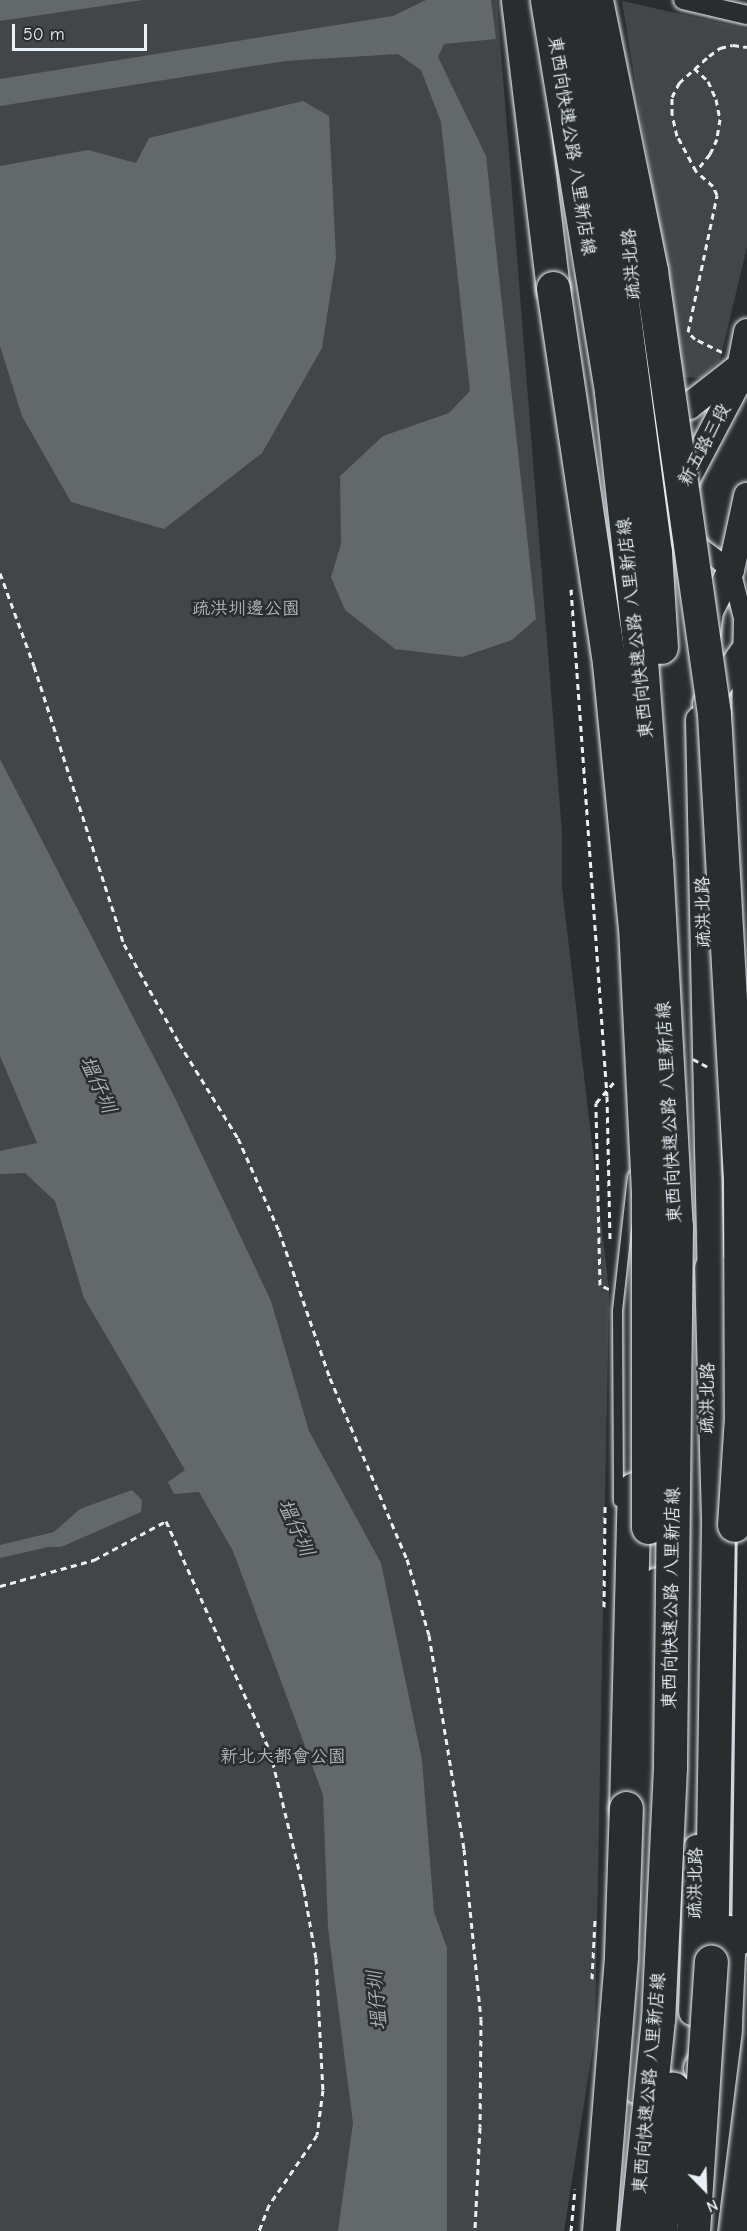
<!DOCTYPE html>
<meta charset="utf-8">
<style>
body{margin:0}
#map{position:relative;width:747px;height:2231px;overflow:hidden;background:#2a2d2e;font-family:"Comic Neue","LXGW WenKai TC",sans-serif}
div>[style]{position:absolute}
.green>*{inset:0;background:#424648}
.water>*{inset:0;background:#63686b}
.path>*{height:3px;margin-top:-1.5px;transform-origin:0;background:repeating-linear-gradient(90deg,#e8f1f8 0 6px,transparent 0 10.5px)}
.roads{filter:drop-shadow(0 0 2px #e8f1f8) drop-shadow(0 0 2px #e8f1f8)}
.lane>*{height:9px;margin:-4.5px;padding:0 4.5px;transform-origin:4.5px;border-radius:4.5px;background:#2a2d2e}
.street>*{height:18px;margin:-9px;padding:0 9px;transform-origin:9px;border-radius:9px;background:#2a2d2e}
.secondary>*{height:26px;margin:-13px;padding:0 13px;transform-origin:13px;border-radius:13px;background:#2a2d2e}
.highway>*{height:33px;margin:-16.5px;padding:0 16.5px;transform-origin:16.5px;border-radius:16.5px;background:#2a2d2e}
.path-bridge>*{height:3px;margin-top:-1.5px;transform-origin:0;background:repeating-linear-gradient(90deg,#e8f1f8 0 6px,transparent 0 10.5px)}
.bridges{filter:drop-shadow(0 0 2px #e8f1f8) drop-shadow(0 0 2px #e8f1f8)}
.highway-bridge>*{height:33px;margin:-16.5px;padding:0 16.5px;transform-origin:16.5px;border-radius:16.5px;background:#2a2d2e}
span{translate:-50% -50%;white-space:nowrap;text-align:center;line-height:1.15;-webkit-text-stroke:5px #2a2d2e;paint-order:stroke}
.street-label{font-size:18px;color:#e8f1f8}
.park-label{font-size:18px;color:#aeb5ba}
.water-label{font-size:20px;color:#acb3b9;font-style:italic}
.north{position:absolute;left:675px;top:2159px;width:60px;height:60px;-webkit-text-stroke:4px #2a2d2e;paint-order:stroke;rotate:157deg;font-size:16px;font-weight:700;line-height:24px;text-align:center;color:#e8f1f8}
.north::after{content:'';display:block;margin:auto;width:21px;height:27px;background:#e8f1f8;clip-path:polygon(50% 0,100% 100%,50% 72%,0 100%)}
.scale{position:absolute;left:12px;top:24px;width:135px;height:27px;box-sizing:border-box;border:3px solid #e8f1f8;border-top:0;padding-left:8px;font-size:18px;line-height:21px;white-space:nowrap;color:#e8f1f8;-webkit-text-stroke:4px #2a2d2e;paint-order:stroke}
</style>
<div id="map">
<div class="green">
<i style="clip-path:polygon(0 0,497px 0,562px 833px,562px 887px,609px 1290px,595px 2034px,564px 2231px,0 2231px)"></i>
<i style="clip-path:polygon(622px 1px,747px 29px,747px 247px,720px 360px,701px 378px,683px 377px)"></i>
</div>
<div class="water">
<i style="clip-path:polygon(0 0,143px 0,0 21px)"></i>
<i style="clip-path:polygon(426px 0,491px 0,496px 39px,444px 44px,438px 57px,486px 156px,536px 619px,512px 640px,462px 657px,395px 649px,345px 610px,331px 577px,341px 544px,340px 476px,383px 436px,449px 413px,470px 391px,441px 122px,421px 70px,398px 54px,285px 61px,0 106px,0 79px,393px 16px)"></i>
<i style="clip-path:polygon(303px 101px,329px 116px,336px 258px,322px 348px,262px 453px,164px 529px,71px 502px,22px 416px,0 346px,0 166px,88px 150px,136px 163px,149px 138px)"></i>
<i style="clip-path:polygon(0 759px,175px 1098px,271px 1301px,309px 1431px,381px 1563px,422px 1760px,434px 1912px,447px 1948px,447px 2231px,338px 2231px,353px 2123px,328px 1928px,323px 1795px,233px 1551px,199px 1492px,174px 1494px,168px 1482px,185px 1470px,84px 1298px,55px 1201px,25px 1173px,0 1174px,0 1151px,37px 1143px,0 1056px)"></i>
<i style="clip-path:polygon(132px 1490px,142px 1500px,141px 1512px,61px 1547px,48px 1547px,0 1558px,0 1545px,54px 1532px,80px 1509px)"></i>
</div>
<div class="path">
<i style="left:694px;top:68px;width:19px;rotate:43deg"></i>
<i style="left:708px;top:81px;width:20px;rotate:66deg"></i>
<i style="left:716px;top:99px;width:20px;rotate:79deg"></i>
<i style="left:720px;top:119px;width:20px;rotate:99deg"></i>
<i style="left:717px;top:139px;width:17px;rotate:115deg"></i>
<i style="left:710px;top:154px;width:22px;rotate:129deg"></i>
<i style="left:722px;top:352px;width:30px;rotate:-154deg"></i>
<i style="left:695px;top:339px;width:10px;rotate:-135deg"></i>
<i style="left:688px;top:332px;width:140px;rotate:-78deg"></i>
<i style="left:717px;top:195px;width:10px;rotate:-114deg"></i>
<i style="left:713px;top:186px;width:23px;rotate:-139deg"></i>
<i style="left:696px;top:171px;width:40px;rotate:-118deg"></i>
<i style="left:677px;top:136px;width:22px;rotate:-103deg"></i>
<i style="left:672px;top:115px;width:18px;rotate:-90deg"></i>
<i style="left:672px;top:97px;width:16px;rotate:-63deg"></i>
<i style="left:679px;top:83px;width:40px;rotate:-42deg"></i>
<i style="left:709px;top:56px;width:14px;rotate:-36deg"></i>
<i style="left:720px;top:48px;width:13px;rotate:-13deg"></i>
<i style="left:733px;top:45px;width:14px;rotate:8deg"></i>
<i style="left:0;top:573px;width:99px;rotate:69.9deg"></i>
<i style="left:34px;top:666px;width:292px;rotate:72.1deg"></i>
<i style="left:124px;top:944px;width:113px;rotate:60.9deg"></i>
<i style="left:179px;top:1043px;width:112px;rotate:58.2deg"></i>
<i style="left:238px;top:1138px;width:102px;rotate:66.2deg"></i>
<i style="left:279px;top:1231px;width:156px;rotate:70.9deg"></i>
<i style="left:330px;top:1378px;width:197px;rotate:67deg"></i>
<i style="left:407px;top:1559px;width:79px;rotate:73.9deg"></i>
<i style="left:429px;top:1635px;width:217px;rotate:80.7deg"></i>
<i style="left:464px;top:1849px;width:171px;rotate:84.3deg"></i>
<i style="left:481px;top:2019px;width:108px;rotate:90.5deg"></i>
<i style="left:480px;top:2127px;width:104px;rotate:92.8deg"></i>
<i style="left:571px;top:589px;width:508px;rotate:85.94deg"></i>
<i style="left:607px;top:1096px;width:145px;rotate:88.8deg"></i>
<i style="left:0;top:1586px;width:98px;rotate:-15.5deg"></i>
<i style="left:94px;top:1560px;width:82px;rotate:-28.4deg"></i>
<i style="left:166px;top:1521px;width:252px;rotate:65.7deg"></i>
<i style="left:270px;top:1751px;width:143px;rotate:76.3deg"></i>
<i style="left:304px;top:1890px;width:69px;rotate:80deg"></i>
<i style="left:316px;top:1958px;width:132px;rotate:87deg"></i>
<i style="left:323px;top:2090px;width:45px;rotate:97.6deg"></i>
<i style="left:317px;top:2135px;width:85px;rotate:124.4deg"></i>
<i style="left:269px;top:2205px;width:28px;rotate:111deg"></i>
<i style="left:604px;top:1607px;width:101px;rotate:-89.4deg"></i>
<i style="left:592px;top:1979px;width:60px;rotate:-87.1deg"></i>
<i style="left:571px;top:2231px;width:42px;rotate:-84.6deg"></i>
</div>
<div class="roads">
<div class="lane">
<i style="left:618px;top:1501px;width:191px;rotate:-90.3deg"></i>
<i style="left:617px;top:1310px;width:135px;rotate:-83.6deg"></i>
</div>
<div class="street">
<i style="left:683px;top:0;width:66px;rotate:13.2deg"></i>
<i style="left:690px;top:539px;width:51px;rotate:37.1deg"></i>
<i style="left:731px;top:570px;width:49px;rotate:76deg"></i>
<i style="left:743px;top:618px;width:216px;rotate:91.1deg"></i>
<i style="left:739px;top:834px;width:124px;rotate:86.3deg"></i>
<i style="left:747px;top:958px;width:63px;rotate:90deg"></i>
<i style="left:741px;top:1946px;width:434px;rotate:-89.2deg"></i>
<i style="left:708px;top:2231px;width:203px;rotate:-82.9deg"></i>
</div>
<div class="secondary">
<i style="left:640px;top:387px;width:32px;rotate:39deg"></i>
<i style="left:665px;top:407px;width:24px;rotate:-2deg"></i>
<i style="left:689px;top:406px;width:63px;rotate:-38deg"></i>
<i style="left:655px;top:550px;width:31px;rotate:-71deg"></i>
<i style="left:665px;top:521px;width:155px;rotate:-62.3deg"></i>
<i style="left:737px;top:384px;width:53px;rotate:-79.1deg"></i>
<i style="left:707px;top:633px;width:22px;rotate:-82deg"></i>
<i style="left:710px;top:611px;width:46px;rotate:-62.9deg"></i>
<i style="left:731px;top:570px;width:76px;rotate:-77.8deg"></i>
<i style="left:706px;top:704px;width:64px;rotate:-54.6deg"></i>
<i style="left:699px;top:720px;width:566px;rotate:88.79deg"></i>
<i style="left:644px;top:1898px;width:317px;rotate:-87.7deg"></i>
<i style="left:692px;top:2012px;width:164px;rotate:-88.3deg"></i>
<i style="left:636px;top:2090px;width:137px;rotate:-87.5deg"></i>
</div>
<div class="highway">
<i style="left:518px;top:0;width:290px;rotate:83.1deg"></i>
<i style="left:711px;top:1268px;width:257px;rotate:88.4deg"></i>
<i style="left:718px;top:1525px;width:437px;rotate:90.9deg"></i>
<i style="left:626px;top:1808px;width:319px;rotate:-88.6deg"></i>
<i style="left:637px;top:1879px;width:92px;rotate:87.5deg"></i>
<i style="left:700px;top:2068px;width:26px;rotate:-54deg"></i>
<i style="left:715px;top:2047px;width:26px;rotate:-67deg"></i>
<i style="left:725px;top:2023px;width:91px;rotate:-87.5deg"></i>
</div>
</div>
<div class="path-bridge">
<i style="left:693px;top:1059px;width:17px;rotate:28deg"></i>
<i style="left:609px;top:1289px;width:10px;rotate:-156deg"></i>
<i style="left:600px;top:1285px;width:182px;rotate:-91.3deg"></i>
<i style="left:596px;top:1103px;width:30px;rotate:-49deg"></i>
</div>
<div class="bridges">
<div class="highway-bridge">
<i style="left:547px;top:0;width:397px;rotate:80.7deg"></i>
<i style="left:611px;top:392px;width:270px;rotate:83.6deg"></i>
<i style="left:641px;top:660px;width:203px;rotate:85.8deg"></i>
<i style="left:656px;top:862px;width:365px;rotate:86.9deg"></i>
<i style="left:676px;top:1226px;width:541px;rotate:90.64deg"></i>
<i style="left:670px;top:1767px;width:252px;rotate:92.7deg"></i>
<i style="left:658px;top:2019px;width:213px;rotate:95.9deg"></i>
<i style="left:574px;top:0;width:283px;rotate:80.8deg"></i>
<i style="left:619px;top:279px;width:275px;rotate:82.5deg"></i>
<i style="left:655px;top:552px;width:95px;rotate:86.4deg"></i>
<i style="left:596px;top:0;width:277px;rotate:78.5deg"></i>
<i style="left:651px;top:271px;width:447px;rotate:81.9deg"></i>
<i style="left:714px;top:714px;width:462px;rotate:86.8deg"></i>
<i style="left:740px;top:1175px;width:242px;rotate:89.8deg"></i>
<i style="left:741px;top:1417px;width:108px;rotate:93.7deg"></i>
<i style="left:553px;top:288px;width:379px;rotate:81.5deg"></i>
<i style="left:609px;top:663px;width:264px;rotate:84.4deg"></i>
<i style="left:635px;top:926px;width:268px;rotate:87.2deg"></i>
<i style="left:648px;top:1194px;width:333px;rotate:90deg"></i>
<i style="left:599px;top:2231px;width:277px;rotate:-85.4deg"></i>
<i style="left:621px;top:1955px;width:147px;rotate:-88.1deg"></i>
<i style="left:660px;top:2231px;width:143px;rotate:-84.8deg"></i>
<i style="left:693px;top:2231px;width:270px;rotate:-86.2deg"></i>
</div>
</div>
<div class="street-label">
<span style="left:571px;top:146px;rotate:81deg">東西向快速公路 八里新店線</span>
<span style="left:632px;top:264px;rotate:-94deg">疏洪北路</span>
<span style="left:705px;top:445px;rotate:-62deg">新五路三段</span>
<span style="left:636px;top:628px;rotate:-96deg">東西向快速公路 八里新店線</span>
<span style="left:704px;top:912px;rotate:-91deg">疏洪北路</span>
<span style="left:670px;top:1112px;rotate:-93deg">東西向快速公路 八里新店線</span>
<span style="left:708px;top:1398px;rotate:-89deg">疏洪北路</span>
<span style="left:672px;top:1598px;rotate:-89deg">東西向快速公路 八里新店線</span>
<span style="left:696px;top:1883px;rotate:-89deg">疏洪北路</span>
<span style="left:650px;top:2083px;rotate:-85deg">東西向快速公路 八里新店線</span>
</div>
<div class="park-label">
<span style="left:246px;top:609px">疏洪圳邊公園</span>
<span style="left:283px;top:1757px">新北大都會公園</span>
</div>
<div class="water-label">
<span style="left:98px;top:1084px;rotate:66deg">塭仔圳</span>
<span style="left:296px;top:1527px;rotate:66deg">塭仔圳</span>
<span style="left:377px;top:2001px;rotate:-95deg">塭仔圳</span>
</div>
<div class="north">N</div>
<div class="scale">50 m</div>
</div>
